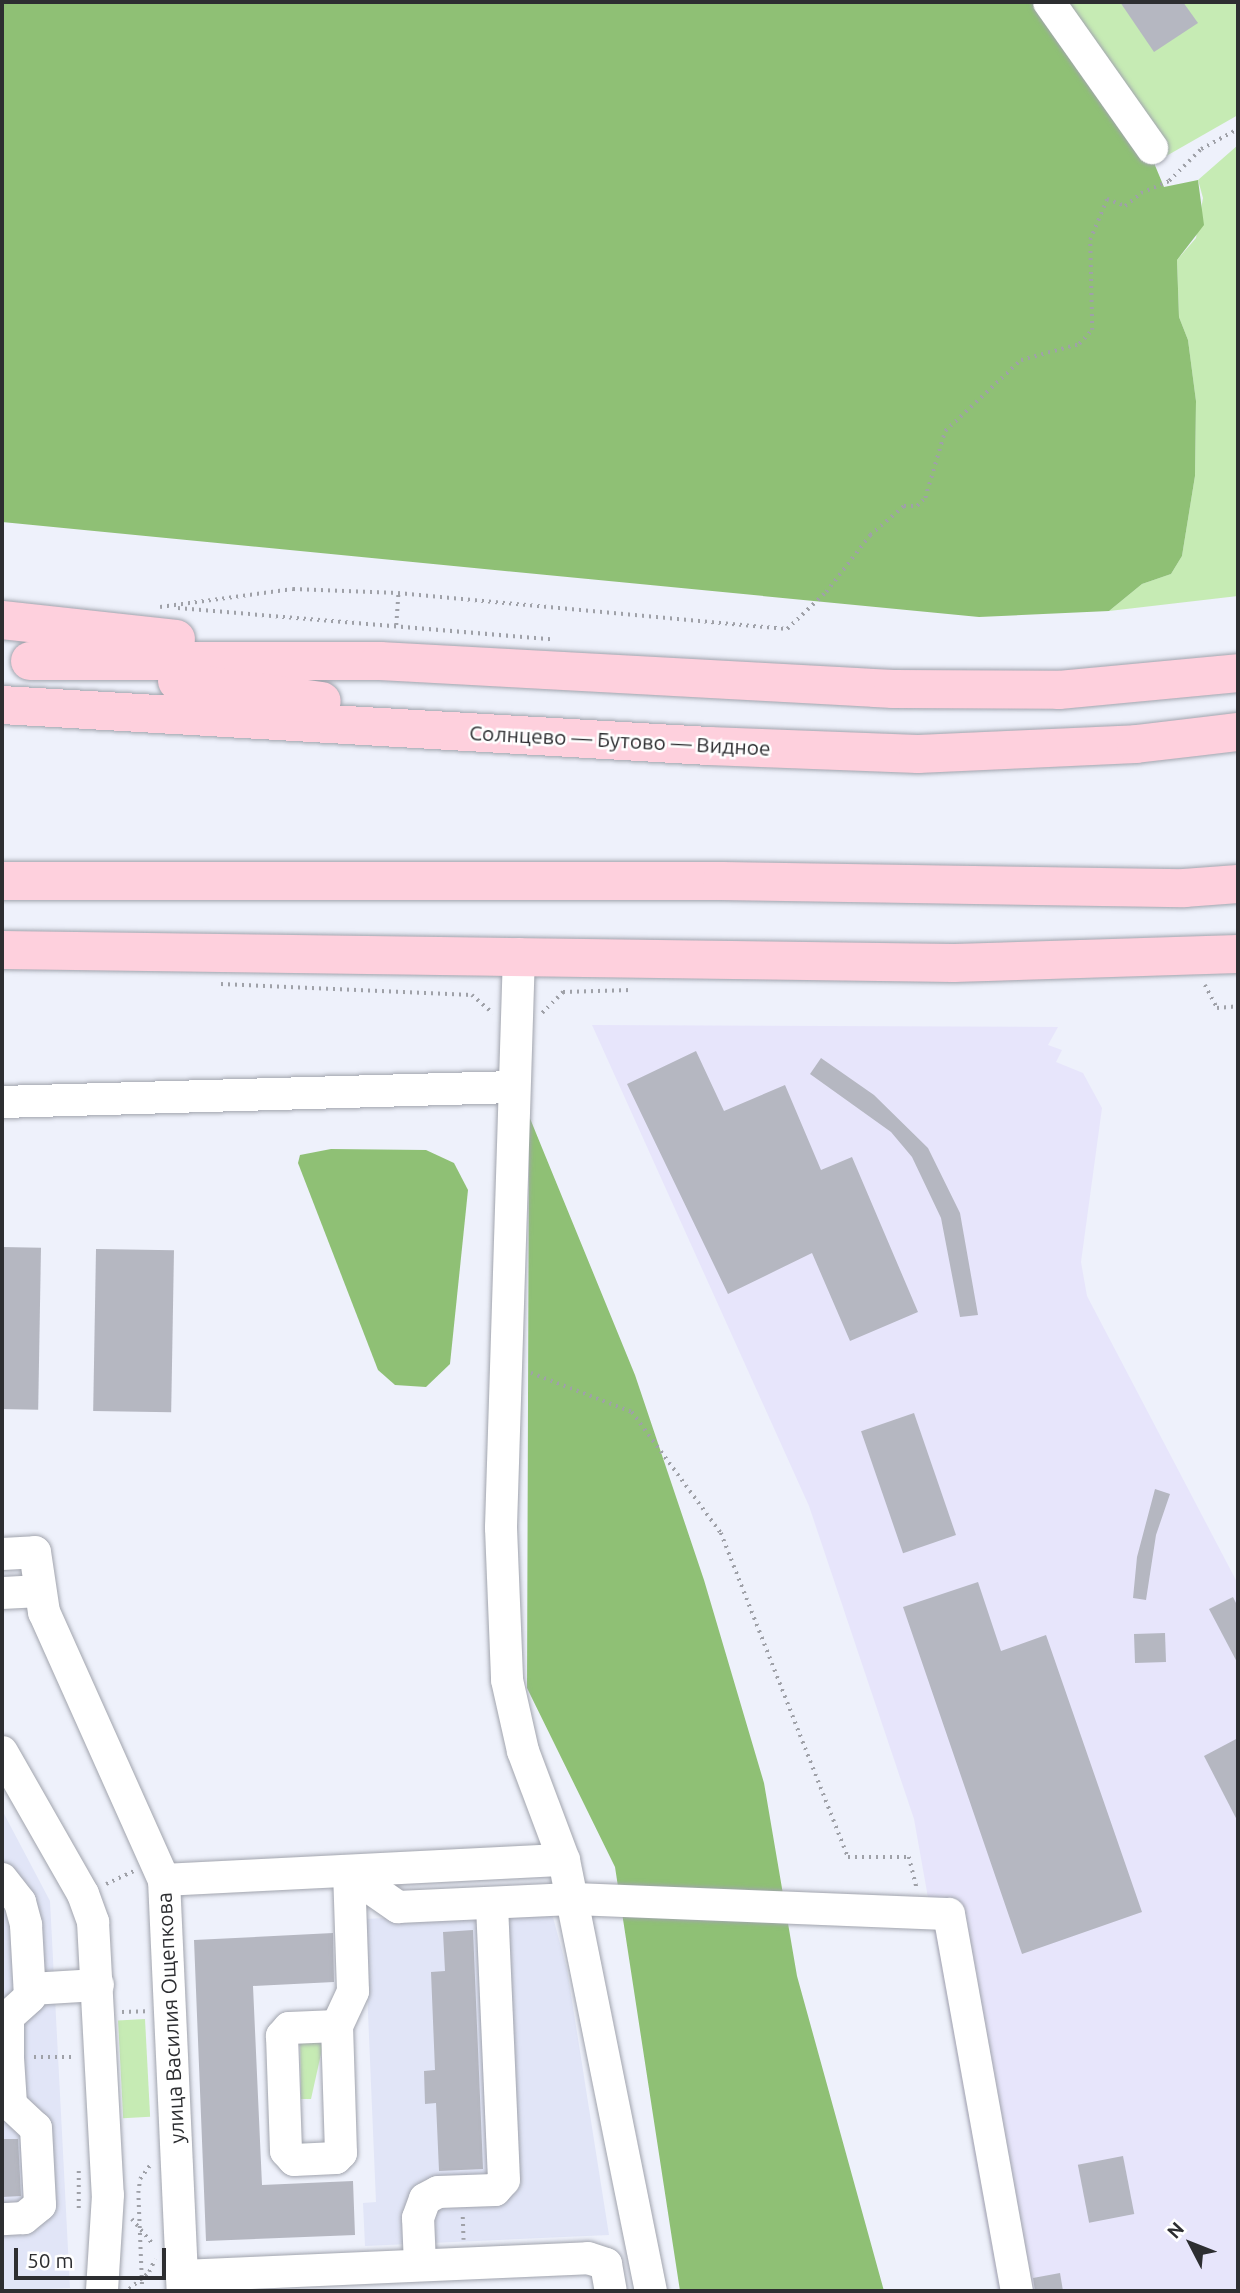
<!DOCTYPE html>
<meta charset="utf-8">
<style>
body{margin:0}
#map{position:relative;width:1240px;height:2293px;overflow:hidden;background:#eef1fb;font-family:Ubuntu,sans-serif}
div>[style]{position:absolute}
.built>*{inset:0;background:#e1e5f7}
.industrial>*{inset:0;background:#e7e5fb}
.green>*{inset:0;background:#c6ebb4;transform-origin:0 0}
.forest>*{inset:0;background:#8fc075}
.building>*{inset:0;background:#b5b7c1;transform-origin:0 0}
.path>*{height:3.5px;margin-top:-1.75px;transform-origin:0;background:repeating-linear-gradient(90deg,#9fa1a8 0 2px,transparent 0 7px)}
.roads{filter:drop-shadow(0 0 2px #a1a4ad) drop-shadow(0 0 2px #a1a4ad)}
.minor>*{height:32px;margin:-16px;padding:0 16px;transform-origin:16px;border-radius:16px;background:#fff}
.major>*{height:38px;margin:-19px;padding:0 19px;transform-origin:19px;border-radius:19px;background:#fed0dd}
span{translate:-50% -50%;white-space:nowrap;text-align:center;line-height:1.15;-webkit-text-stroke:5px #fff;paint-order:stroke}
.street-label{font-size:21px;color:#2d2e31}
.frame{position:absolute;inset:0;border:4px solid #2d2e31;pointer-events:none}
.north{position:absolute;left:1156px;top:2209px;width:70px;height:70px;-webkit-text-stroke:5px #fff;paint-order:stroke;rotate:312deg;font-size:19px;font-weight:700;line-height:28px;text-align:center;color:#2d2e31}
.north::after{content:'';display:block;margin:auto;width:24px;height:32px;background:#2d2e31;clip-path:polygon(50% 0,100% 100%,50% 72%,0 100%)}
.scale{position:absolute;left:14px;top:2248px;width:152px;height:32px;box-sizing:border-box;border:4px solid #2d2e31;border-top:0;padding-left:9px;font-size:21px;line-height:24px;white-space:nowrap;color:#2d2e31;-webkit-text-stroke:5px #fff;paint-order:stroke}
</style>
<div id="map">
<div class="built">
<i style="clip-path:polygon(2px 1810px,50px 1901px,70px 2288px,2px 2291px)"></i>
<i style="clip-path:polygon(551px 1910px,567px 1969px,609px 2235px,365px 2246px,363px 2203px,376px 2202px,364px 1919px)"></i>
</div>
<div class="industrial">
<i style="clip-path:polygon(592px 1025px,1058px 1027px,1048px 1045px,1062px 1050px,1056px 1062px,1083px 1073px,1102px 1108px,1081px 1262px,1087px 1296px,1238px 1584px,1238px 2291px,998px 2291px,914px 1819px,809px 1506px)"></i>
</div>
<div class="green">
<i style="clip-path:polygon(1041px 2px,1238px 2px,1238px 115px,1154px 163px)"></i>
<i style="clip-path:polygon(1238px 145px,1238px 596px,1109px 611px,1142px 584px,1171px 574px,1182px 556px,1195px 476px,1196px 401px,1188px 340px,1179px 317px,1177px 260px,1196px 238px,1203px 198px,1198px 180px)"></i>
<i style="left:145px;top:2019px;width:98px;height:27px;rotate:87deg"></i>
<i style="clip-path:polygon(300px 2033px,323px 2045px,311px 2099px,301px 2099px)"></i>
</div>
<div class="forest">
<i style="clip-path:polygon(2px 2px,1041px 2px,1154px 163px,1164px 187px,1198px 180px,1204px 225px,1177px 260px,1179px 317px,1188px 340px,1196px 401px,1195px 476px,1182px 556px,1171px 574px,1142px 584px,1109px 611px,979px 617px,2px 522px)"></i>
<i style="clip-path:polygon(529px 1116px,635px 1375px,704px 1580px,764px 1783px,797px 1976px,884px 2291px,680px 2291px,615px 1867px,527px 1688px)"></i>
<i style="clip-path:polygon(331px 1149px,426px 1150px,454px 1163px,468px 1190px,450px 1364px,426px 1387px,395px 1385px,378px 1370px,298px 1163px,300px 1155px)"></i>
</div>
<div class="building">
<i style="clip-path:polygon(1120px 2px,1183px 2px,1198px 23px,1154px 52px)"></i>
<i style="clip-path:polygon(696px 1051px,724px 1111px,785px 1085px,821px 1170px,852px 1157px,918px 1312px,850px 1341px,812px 1253px,728px 1294px,627px 1084px)"></i>
<i style="clip-path:polygon(821px 1058px,874px 1095px,928px 1148px,960px 1213px,978px 1315px,960px 1317px,941px 1218px,912px 1157px,891px 1132px,810px 1074px)"></i>
<i style="left:2px;top:1247px;width:39px;height:162px;rotate:1deg"></i>
<i style="left:96px;top:1249px;width:78px;height:162px;rotate:1deg"></i>
<i style="left:914px;top:1413px;width:129px;height:56px;rotate:71deg"></i>
<i style="clip-path:polygon(1155px 1489px,1170px 1494px,1156px 1535px,1146px 1600px,1133px 1598px,1137px 1557px)"></i>
<i style="clip-path:polygon(978px 1582px,1001px 1651px,1046px 1635px,1142px 1912px,1022px 1954px,903px 1607px)"></i>
<i style="clip-path:polygon(1233px 1597px,1238px 1607px,1238px 1664px,1209px 1609px)"></i>
<i style="left:1165px;top:1633px;width:29px;height:31px;rotate:88deg"></i>
<i style="clip-path:polygon(1238px 1738px,1238px 1822px,1204px 1756px)"></i>
<i style="clip-path:polygon(473px 1930px,483px 2169px,439px 2171px,436px 2103px,425px 2104px,424px 2071px,435px 2070px,431px 1972px,445px 1971px,443px 1932px)"></i>
<i style="clip-path:polygon(333px 1933px,334px 1982px,253px 1986px,262px 2185px,353px 2181px,355px 2235px,206px 2241px,194px 1940px)"></i>
<i style="clip-path:polygon(2px 2139px,18px 2139px,21px 2196px,2px 2197px)"></i>
<i style="left:1123px;top:2156px;width:59px;height:46px;rotate:79deg"></i>
<i style="clip-path:polygon(1060px 2273px,1063px 2291px,1035px 2291px,1033px 2278px)"></i>
</div>
<div class="path">
<i style="left:160px;top:607px;width:134px;rotate:-7.7deg"></i>
<i style="left:293px;top:589px;width:105px;rotate:2.2deg"></i>
<i style="left:178px;top:608px;width:374px;rotate:4.8deg"></i>
<i style="left:396px;top:625px;width:32px;rotate:-86deg"></i>
<i style="left:398px;top:593px;width:391px;rotate:5.3deg"></i>
<i style="left:787px;top:629px;width:54px;rotate:-43.5deg"></i>
<i style="left:826px;top:592px;width:72px;rotate:-52.3deg"></i>
<i style="left:870px;top:535px;width:45px;rotate:-40.5deg"></i>
<i style="left:904px;top:506px;width:13px"></i>
<i style="left:917px;top:506px;width:11px;rotate:-45deg"></i>
<i style="left:925px;top:498px;width:70px;rotate:-73.4deg"></i>
<i style="left:945px;top:431px;width:104px;rotate:-43.1deg"></i>
<i style="left:1021px;top:360px;width:60px;rotate:-15.4deg"></i>
<i style="left:1079px;top:344px;width:19px;rotate:-47deg"></i>
<i style="left:1092px;top:330px;width:90px;rotate:-91.3deg"></i>
<i style="left:1090px;top:240px;width:44px;rotate:-67.5deg"></i>
<i style="left:1107px;top:199px;width:19px;rotate:21deg"></i>
<i style="left:1125px;top:206px;width:21px;rotate:-39deg"></i>
<i style="left:1141px;top:193px;width:30px;rotate:-23deg"></i>
<i style="left:1169px;top:181px;width:45px;rotate:-45deg"></i>
<i style="left:1201px;top:149px;width:42px;rotate:-28.4deg"></i>
<i style="left:221px;top:984px;width:251px;rotate:2.5deg"></i>
<i style="left:472px;top:995px;width:28px;rotate:41deg"></i>
<i style="left:1205px;top:985px;width:26px;rotate:62deg"></i>
<i style="left:1217px;top:1008px;width:21px;rotate:-5deg"></i>
<i style="left:542px;top:1013px;width:30px;rotate:-45deg"></i>
<i style="left:563px;top:992px;width:68px;rotate:-1.7deg"></i>
<i style="left:531px;top:1373px;width:108px;rotate:21.1deg"></i>
<i style="left:632px;top:1412px;width:150px;rotate:53.7deg"></i>
<i style="left:721px;top:1533px;width:348px;rotate:68.6deg"></i>
<i style="left:848px;top:1857px;width:61px"></i>
<i style="left:909px;top:1857px;width:32px;rotate:76deg"></i>
<i style="left:106px;top:1884px;width:31px;rotate:-25deg"></i>
<i style="left:122px;top:2012px;width:24px;rotate:-2deg"></i>
<i style="left:34px;top:2057px;width:42px"></i>
<i style="left:79px;top:2171px;width:38px;rotate:90deg"></i>
<i style="left:463px;top:2217px;width:23px;rotate:88deg"></i>
<i style="left:132px;top:2219px;width:34px;rotate:50deg"></i>
<i style="left:129px;top:2289px;width:26px;rotate:-40deg"></i>
<i style="left:149px;top:2272px;width:14px;rotate:-65deg"></i>
<i style="left:142px;top:2291px;width:98px;rotate:-92.3deg"></i>
<i style="left:138px;top:2193px;width:14px;rotate:-82deg"></i>
<i style="left:140px;top:2179px;width:19px;rotate:-54deg"></i>
</div>
<div class="roads">
<div class="minor">
<i style="left:1049px;top:2px;width:179px;rotate:54.8deg"></i>
<i style="left:519px;top:954px;width:574px;rotate:91.8deg"></i>
<i style="left:501px;top:1528px;width:152px;rotate:87.7deg"></i>
<i style="left:507px;top:1680px;width:73px;rotate:77.3deg"></i>
<i style="left:523px;top:1751px;width:116px;rotate:69.4deg"></i>
<i style="left:564px;top:1860px;width:440px;rotate:78.6deg"></i>
<i style="left:2px;top:1102px;width:510px;rotate:-1.68deg"></i>
<i style="left:2px;top:1554px;width:33px;rotate:-3deg"></i>
<i style="left:35px;top:1552px;width:61px;rotate:81.5deg"></i>
<i style="left:44px;top:1612px;width:294px;rotate:65.9deg"></i>
<i style="left:164px;top:1880px;width:411px;rotate:87.4deg"></i>
<i style="left:2px;top:1593px;width:37px;rotate:-3deg"></i>
<i style="left:2px;top:1752px;width:163px;rotate:60.3deg"></i>
<i style="left:83px;top:1894px;width:30px;rotate:70deg"></i>
<i style="left:93px;top:1922px;width:273px;rotate:86.9deg"></i>
<i style="left:108px;top:2195px;width:96px;rotate:93.6deg"></i>
<i style="left:349px;top:1873px;width:60px;rotate:34.8deg"></i>
<i style="left:398px;top:1907px;width:174px;rotate:-2.6deg"></i>
<i style="left:572px;top:1899px;width:377px;rotate:2.3deg"></i>
<i style="left:949px;top:1914px;width:383px;rotate:79.8deg"></i>
<i style="left:2px;top:1879px;width:29px;rotate:52deg"></i>
<i style="left:20px;top:1902px;width:24px;rotate:75deg"></i>
<i style="left:26px;top:1925px;width:72px;rotate:86.8deg"></i>
<i style="left:30px;top:1997px;width:30px;rotate:138deg"></i>
<i style="left:8px;top:2017px;width:41px;rotate:90deg"></i>
<i style="left:8px;top:2058px;width:47px;rotate:86.3deg"></i>
<i style="left:11px;top:2105px;width:34px;rotate:43deg"></i>
<i style="left:36px;top:2128px;width:77px;rotate:87deg"></i>
<i style="left:40px;top:2205px;width:21px;rotate:141deg"></i>
<i style="left:24px;top:2218px;width:22px;rotate:177deg"></i>
<i style="left:164px;top:1880px;width:400px;rotate:-2.9deg"></i>
<i style="left:30px;top:1989px;width:68px;rotate:-3.4deg"></i>
<i style="left:337px;top:2026px;width:48px;rotate:177.6deg"></i>
<i style="left:289px;top:2028px;width:11px;rotate:131deg"></i>
<i style="left:282px;top:2036px;width:115px;rotate:88deg"></i>
<i style="left:286px;top:2151px;width:12px;rotate:48deg"></i>
<i style="left:294px;top:2160px;width:42px;rotate:-2.7deg"></i>
<i style="left:336px;top:2158px;width:7px;rotate:-45deg"></i>
<i style="left:341px;top:2153px;width:127px;rotate:-91.8deg"></i>
<i style="left:337px;top:2026px;width:38px;rotate:-65deg"></i>
<i style="left:353px;top:1991px;width:118px;rotate:-91.9deg"></i>
<i style="left:420px;top:2265px;width:47px;rotate:-92.4deg"></i>
<i style="left:418px;top:2218px;width:20px;rotate:-70deg"></i>
<i style="left:425px;top:2199px;width:15px;rotate:-28deg"></i>
<i style="left:438px;top:2192px;width:57px;rotate:-2deg"></i>
<i style="left:495px;top:2190px;width:13px;rotate:-48deg"></i>
<i style="left:504px;top:2180px;width:277px;rotate:-92.5deg"></i>
<i style="left:182px;top:2276px;width:406px;rotate:-2.5deg"></i>
<i style="left:588px;top:2258px;width:19px;rotate:18deg"></i>
<i style="left:606px;top:2264px;width:27px;rotate:80deg"></i>
</div>
<div class="major">
<i style="left:2px;top:620px;width:175px;rotate:6.2deg"></i>
<i style="left:30px;top:661px;width:350px"></i>
<i style="left:380px;top:661px;width:514px;rotate:3.12deg"></i>
<i style="left:893px;top:689px;width:166px;rotate:0.3deg"></i>
<i style="left:1059px;top:690px;width:180px;rotate:-5.4deg"></i>
<i style="left:177px;top:681px;width:146px;rotate:7.9deg"></i>
<i style="left:2px;top:705px;width:708px;rotate:3.32deg"></i>
<i style="left:709px;top:746px;width:209px;rotate:2.2deg"></i>
<i style="left:918px;top:754px;width:218px;rotate:-2.6deg"></i>
<i style="left:1136px;top:744px;width:103px;rotate:-6.7deg"></i>
<i style="left:2px;top:881px;width:720px"></i>
<i style="left:722px;top:881px;width:462px;rotate:0.9deg"></i>
<i style="left:1184px;top:888px;width:54px;rotate:-4.2deg"></i>
<i style="left:2px;top:950px;width:952px;rotate:0.78deg"></i>
<i style="left:954px;top:963px;width:284px;rotate:-1.8deg"></i>
</div>
</div>
<div class="street-label">
<span style="left:620px;top:740px;rotate:3deg">Солнцево — Бутово — Видное</span>
<span style="left:170px;top:2018px;rotate:-93deg">улица Василия Ощепкова</span>
</div>
<div class="frame"></div>
<div class="north">N</div>
<div class="scale">50 m</div>
</div>
